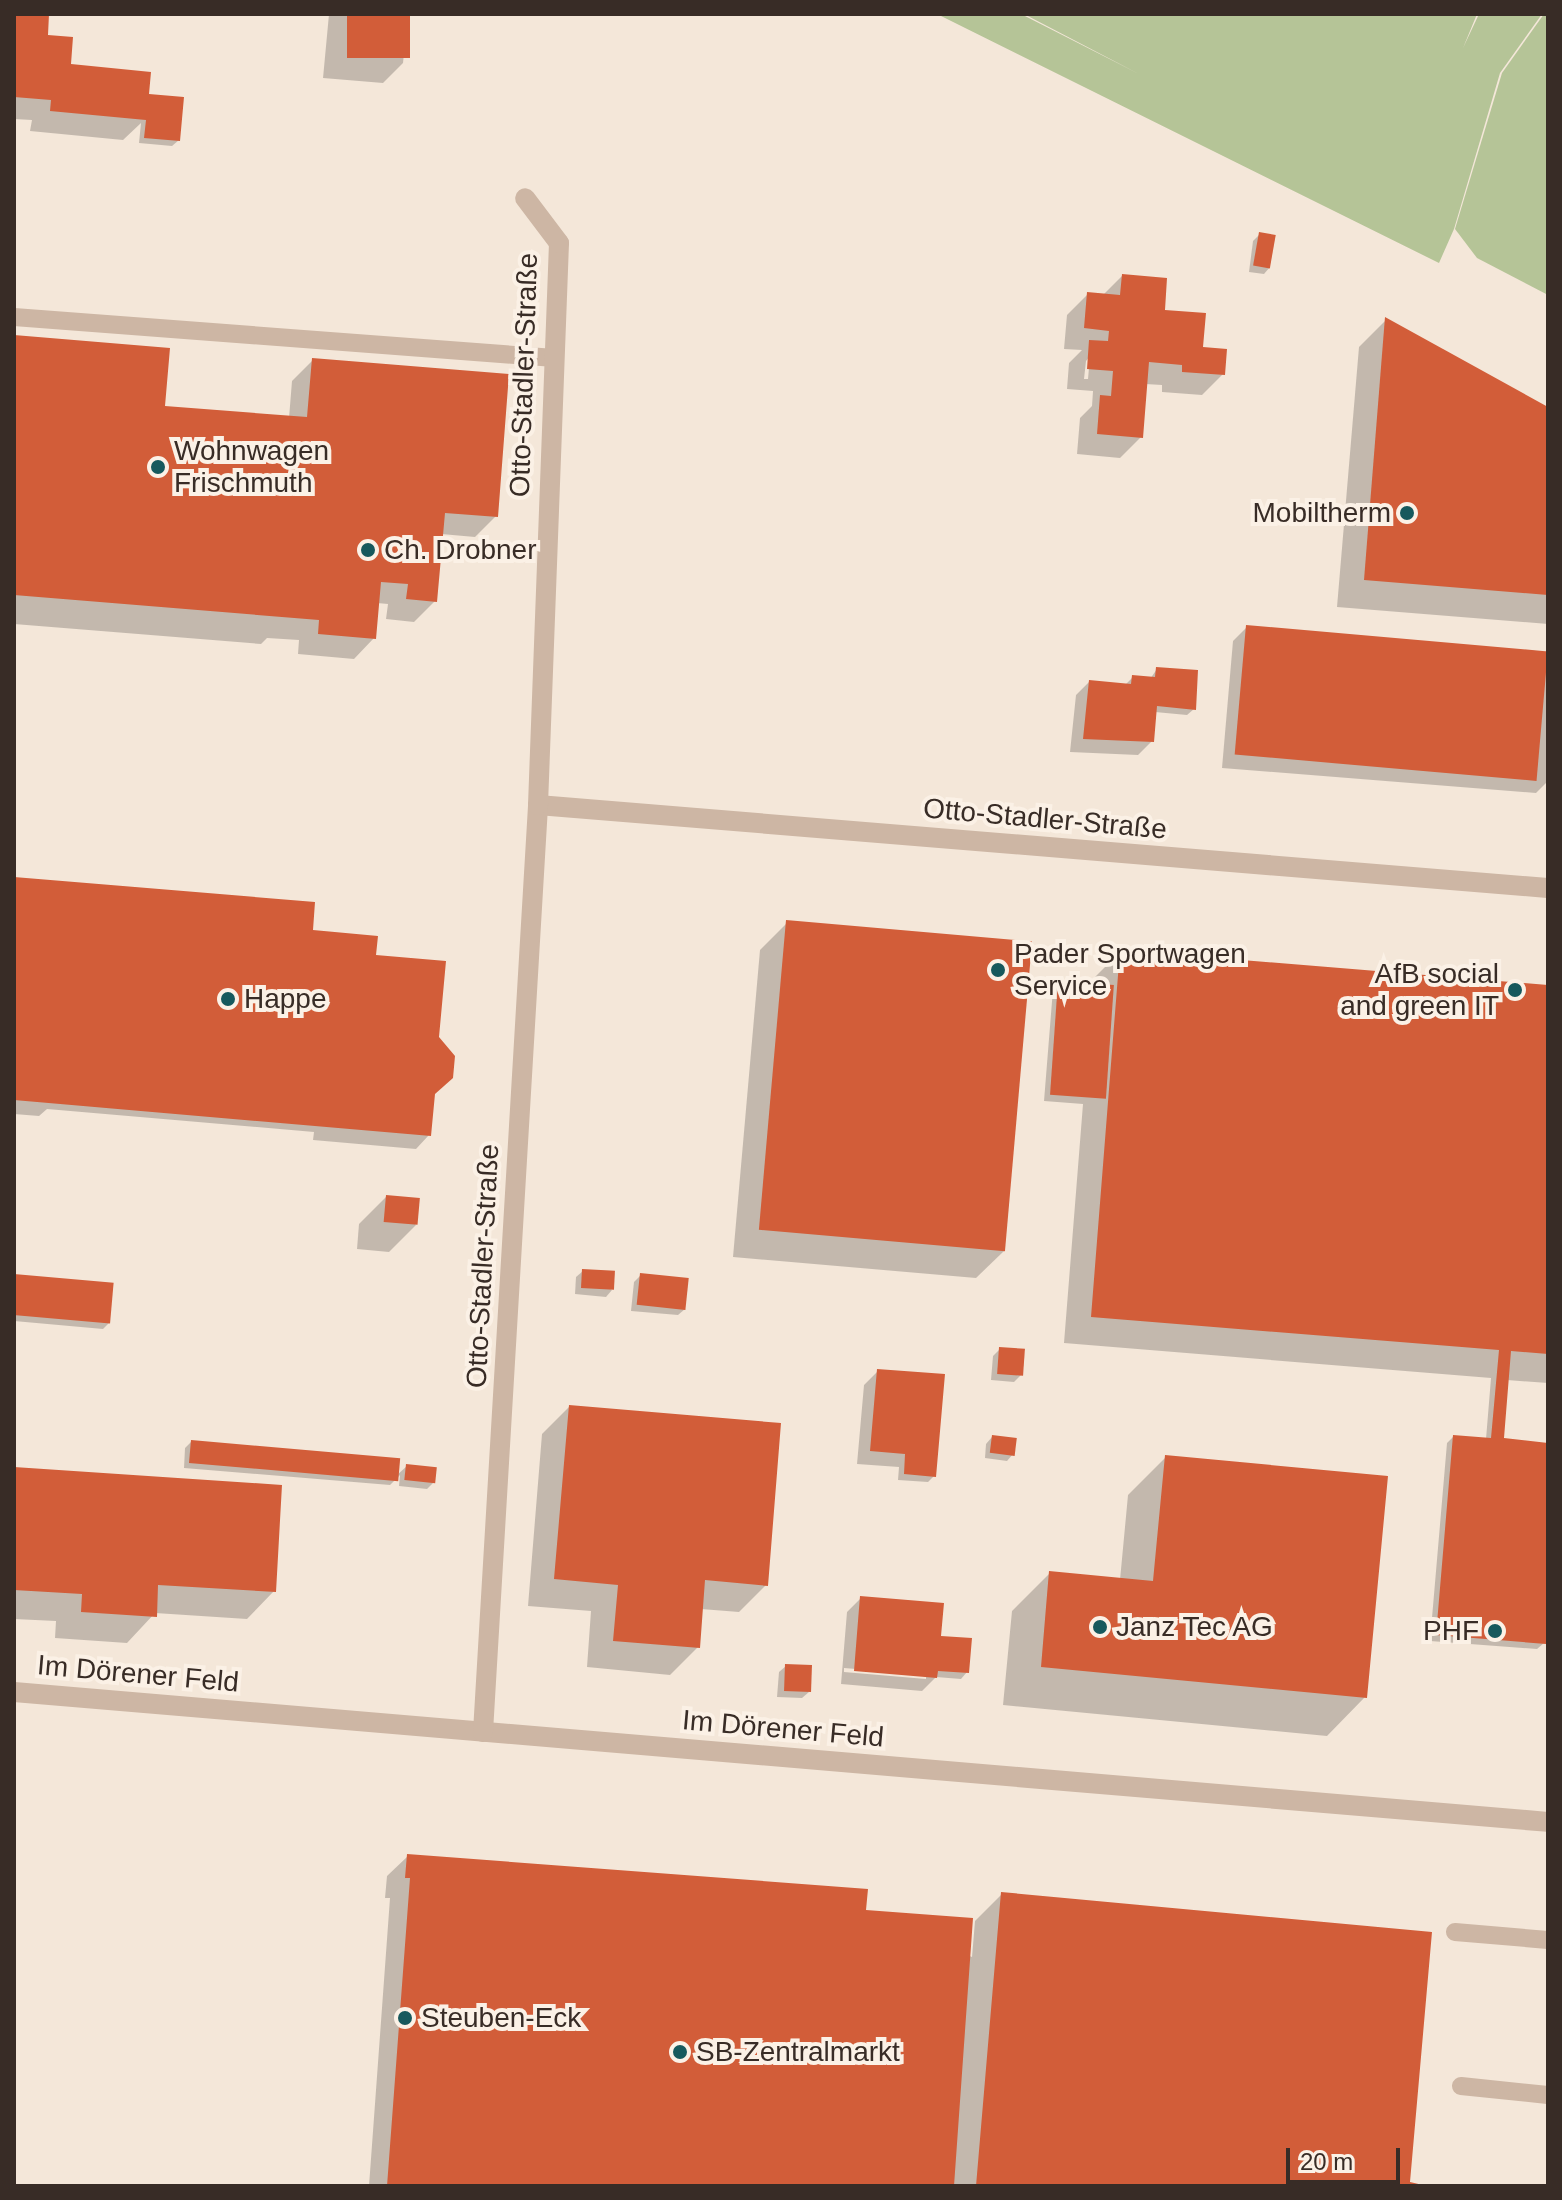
<!DOCTYPE html>
<meta charset="utf-8">
<style>
body{margin:0}
#map{position:relative;width:1562px;height:2200px;overflow:hidden;background:#f4e7d9;font-family:Helvetica,sans-serif}
div>[style]{position:absolute}
.green>*{inset:0;background:#b5c497}
.shadow>*{inset:0;background:#0003}
.building>*{inset:0;background:#d25d39;transform-origin:0 0}
.lane>*{height:18px;margin:-9px;padding:0 9px;transform-origin:9px;border-radius:9px;background:#cdb6a4}
.street>*{height:20px;margin:-10px;padding:0 10px;transform-origin:10px;border-radius:10px;background:#cdb6a4}
.dots>*{width:22px;height:22px;translate:-50% -50%;box-sizing:border-box;border:4px solid #fbf1e6;border-radius:50%}
span{translate:-50% -50%;white-space:nowrap;text-align:center;line-height:1.15;-webkit-text-stroke:8px #fbf1e6;paint-order:stroke}
.street-label{font-size:28px;color:#382c26}
.poi-label{font-size:28px;color:#382c26}
.left{translate:0 -50%;text-align:left}
.right{translate:-100% -50%;text-align:right}
.frame{position:absolute;inset:0;border:16px solid #382c26;pointer-events:none}
.scale{position:absolute;left:1286px;top:2148px;width:114px;height:36px;box-sizing:border-box;border:4px solid #382c26;border-top:0;padding-left:10px;font-size:24px;line-height:28px;white-space:nowrap;color:#382c26;-webkit-text-stroke:6px #fbf1e6;paint-order:stroke}
</style>
<div id="map">
<div class="green">
<i style="clip-path:polygon(937px 14px,1021px 14px,1139px 74px,1024px 14px,1477px 14px,1463px 48px,1479px 14px,1542px 14px,1500px 73px,1454px 229px,1439px 263px)"></i>
<i style="clip-path:polygon(1544px 14px,1548px 14px,1548px 295px,1477px 258px,1455px 229px,1502px 73px)"></i>
</div>
<div class="shadow">
<i style="clip-path:polygon(14px 14px,60px 14px,47px 15px,45px 36px,68px 66px,146px 99px,179px 140px,172px 146px,139px 143px,141px 123px,123px 140px,30px 131px,32px 120px,14px 119px)"></i>
<i style="clip-path:polygon(329px 14px,408px 14px,403px 63px,383px 83px,323px 78px)"></i>
<i style="clip-path:polygon(1259px 235px,1270px 267px,1264px 274px,1249px 272px,1253px 241px)"></i>
<i style="clip-path:polygon(evenodd,1122px 276px,1223px 374px,1202px 395px,1162px 392px,1162px 385px,1145px 384px,1141px 437px,1120px 458px,1077px 454px,1080px 418px,1092px 406px,1093px 391px,1067px 389px,1069px 363px,1082px 350px,1064px 349px,1067px 315px,1088px 294px,1103px 295px,1122px 276px,1090px 356px,1088px 379px,1084px 379px,1086px 361px,1090px 356px)"></i>
<i style="clip-path:polygon(1386px 320px,1548px 409px,1548px 624px,1337px 607px,1359px 347px)"></i>
<i style="clip-path:polygon(14px 337px,163px 408px,289px 418px,292px 381px,313px 360px,496px 516px,475px 537px,441px 534px,435px 601px,414px 622px,386px 619px,388px 604px,377px 603px,374px 638px,354px 659px,298px 654px,299px 640px,267px 638px,261px 644px,14px 624px)"></i>
<i style="clip-path:polygon(1247px 627px,1548px 652px,1548px 781px,1536px 793px,1222px 768px,1233px 641px)"></i>
<i style="clip-path:polygon(1157px 669px,1194px 709px,1187px 715px,1155px 712px,1152px 741px,1138px 755px,1070px 752px,1076px 695px,1089px 682px,1125px 685px,1132px 678px,1150px 679px)"></i>
<i style="clip-path:polygon(14px 879px,310px 932px,374px 956px,437px 1037px,429px 1135px,416px 1149px,313px 1140px,314px 1132px,47px 1109px,39px 1116px,14px 1114px)"></i>
<i style="clip-path:polygon(787px 923px,1004px 1251px,976px 1278px,733px 1257px,760px 950px)"></i>
<i style="clip-path:polygon(1120px 952px,1548px 987px,1548px 1383px,1507px 1380px,1502px 1440px,1548px 1445px,1548px 1590px,1544px 1643px,1537px 1649px,1430px 1641px,1447px 1443px,1453px 1437px,1486px 1439px,1491px 1378px,1064px 1343px,1083px 1104px,1044px 1101px,1053px 989px,1059px 983px,1093px 985px,1093px 979px)"></i>
<i style="clip-path:polygon(386px 1197px,416px 1225px,389px 1252px,357px 1249px,359px 1224px)"></i>
<i style="clip-path:polygon(583px 1271px,612px 1290px,606px 1297px,575px 1294px,576px 1277px)"></i>
<i style="clip-path:polygon(641px 1275px,685px 1309px,678px 1315px,631px 1311px,634px 1282px)"></i>
<i style="clip-path:polygon(14px 1276px,109px 1323px,103px 1329px,14px 1321px)"></i>
<i style="clip-path:polygon(1000px 1349px,1021px 1375px,1014px 1382px,991px 1380px,993px 1356px)"></i>
<i style="clip-path:polygon(878px 1371px,934px 1476px,928px 1482px,898px 1480px,899px 1467px,857px 1464px,864px 1385px)"></i>
<i style="clip-path:polygon(569px 1407px,766px 1585px,739px 1612px,701px 1609px,698px 1647px,670px 1675px,587px 1667px,591px 1611px,528px 1606px,542px 1434px)"></i>
<i style="clip-path:polygon(992px 1437px,1013px 1454px,1007px 1461px,985px 1458px,986px 1444px)"></i>
<i style="clip-path:polygon(191px 1442px,397px 1475px,407px 1466px,434px 1482px,427px 1489px,399px 1486px,400px 1475px,390px 1485px,184px 1468px,185px 1448px)"></i>
<i style="clip-path:polygon(1166px 1457px,1365px 1697px,1327px 1736px,1003px 1705px,1012px 1611px,1050px 1573px,1120px 1580px,1128px 1495px)"></i>
<i style="clip-path:polygon(14px 1469px,274px 1591px,247px 1619px,155px 1613px,127px 1643px,55px 1638px,56px 1621px,14px 1619px)"></i>
<i style="clip-path:polygon(evenodd,861px 1598px,939px 1638px,967px 1672px,961px 1679px,936px 1677px,922px 1691px,841px 1684px,847px 1612px,861px 1598px,844px 1668px,926px 1675px,926px 1679px,844px 1672px,844px 1668px)"></i>
<i style="clip-path:polygon(786px 1666px,809px 1692px,802px 1698px,777px 1697px,779px 1672px)"></i>
<i style="clip-path:polygon(408px 1856px,864px 1912px,972px 1957px,975px 1921px,1002px 1894px,1408px 2184px,1429px 2186px,369px 2186px,390px 1898px,385px 1898px,387px 1876px)"></i>
</div>
<div class="building">
<i style="clip-path:polygon(14px 14px,49px 14px,48px 35px,73px 37px,71px 64px,151px 72px,149px 94px,184px 97px,180px 141px,144px 138px,146px 120px,50px 111px,51px 100px,14px 97px)"></i>
<i style="left:347px;top:14px;width:63px;height:44px"></i>
<i style="left:1259px;top:232px;width:17px;height:34px;rotate:10deg"></i>
<i style="clip-path:polygon(1122px 274px,1167px 278px,1165px 310px,1206px 313px,1203px 347px,1227px 349px,1225px 375px,1182px 372px,1182px 365px,1149px 362px,1143px 438px,1097px 434px,1100px 395px,1111px 396px,1113px 371px,1087px 369px,1089px 340px,1108px 341px,1109px 331px,1084px 328px,1087px 292px,1120px 295px)"></i>
<i style="clip-path:polygon(1385px 317px,1548px 407px,1548px 595px,1364px 580px)"></i>
<i style="clip-path:polygon(14px 335px,170px 348px,165px 406px,307px 417px,312px 358px,509px 374px,498px 517px,445px 513px,437px 602px,406px 599px,408px 584px,381px 582px,376px 639px,318px 634px,319px 620px,14px 595px)"></i>
<i style="left:1246px;top:625px;width:303px;height:130px;rotate:5deg"></i>
<i style="clip-path:polygon(1156px 667px,1198px 670px,1196px 710px,1157px 706px,1154px 742px,1083px 739px,1089px 680px,1131px 684px,1132px 675px,1155px 677px)"></i>
<i style="clip-path:polygon(14px 877px,315px 902px,313px 930px,378px 936px,376px 955px,446px 961px,439px 1037px,455px 1056px,453px 1078px,435px 1094px,431px 1136px,14px 1100px)"></i>
<i style="left:786px;top:920px;width:247px;height:311px;rotate:5deg"></i>
<i style="clip-path:polygon(1120px 950px,1548px 985px,1548px 1354px,1511px 1351px,1504px 1438px,1548px 1443px,1546px 1644px,1436px 1635px,1453px 1435px,1491px 1438px,1499px 1350px,1091px 1317px)"></i>
<i style="left:1058px;top:981px;width:56px;height:114px;rotate:4deg"></i>
<i style="left:386px;top:1195px;width:34px;height:27px;rotate:5deg"></i>
<i style="left:582px;top:1269px;width:33px;height:19px;rotate:3deg"></i>
<i style="left:640px;top:1273px;width:49px;height:32px;rotate:6deg"></i>
<i style="left:14px;top:1274px;width:100px;height:41px;rotate:5deg"></i>
<i style="left:999px;top:1347px;width:26px;height:27px;rotate:4deg"></i>
<i style="clip-path:polygon(877px 1369px,945px 1374px,936px 1477px,904px 1474px,905px 1454px,870px 1451px)"></i>
<i style="clip-path:polygon(569px 1405px,781px 1423px,768px 1586px,705px 1580px,700px 1648px,613px 1641px,618px 1585px,554px 1579px)"></i>
<i style="left:992px;top:1435px;width:25px;height:18px;rotate:7deg"></i>
<i style="left:191px;top:1440px;width:210px;height:23px;rotate:5deg"></i>
<i style="clip-path:polygon(1165px 1455px,1388px 1476px,1367px 1698px,1041px 1667px,1049px 1571px,1153px 1581px)"></i>
<i style="left:406px;top:1464px;width:31px;height:16px;rotate:6deg"></i>
<i style="clip-path:polygon(14px 1467px,282px 1485px,276px 1592px,158px 1585px,157px 1617px,81px 1612px,82px 1594px,14px 1590px)"></i>
<i style="clip-path:polygon(860px 1596px,944px 1603px,941px 1636px,972px 1638px,969px 1673px,938px 1671px,937px 1678px,854px 1671px)"></i>
<i style="left:785px;top:1664px;width:27px;height:27px;rotate:2deg"></i>
<i style="clip-path:polygon(407px 1854px,868px 1889px,866px 1910px,973px 1918px,954px 2186px,387px 2186px,410px 1878px,405px 1878px)"></i>
<i style="clip-path:polygon(1001px 1892px,1432px 1932px,1410px 2182px,1427px 2186px,976px 2186px)"></i>
</div>
<div class="lane">
<i style="left:14px;top:317px;width:542px;rotate:4.34deg"></i>
<i style="left:1455px;top:1932px;width:93px;rotate:4.9deg"></i>
<i style="left:1461px;top:2086px;width:87px;rotate:5.9deg"></i>
</div>
<div class="street">
<i style="left:538px;top:805px;width:1013px;rotate:4.7deg"></i>
<i style="left:14px;top:1692px;width:1539px;rotate:4.84deg"></i>
<i style="left:483px;top:1732px;width:929px;rotate:-86.6deg"></i>
<i style="left:538px;top:805px;width:562px;rotate:-87.86deg"></i>
<i style="left:559px;top:243px;width:56px;rotate:-127.1deg"></i>
</div>
<div class="dots">
<i style="left:158px;top:467px;background:#17595d"></i>
<i style="left:1407px;top:513px;background:#17595d"></i>
<i style="left:368px;top:550px;background:#17595d"></i>
<i style="left:998px;top:970px;background:#17595d"></i>
<i style="left:1515px;top:990px;background:#17595d"></i>
<i style="left:228px;top:999px;background:#17595d"></i>
<i style="left:1100px;top:1627px;background:#17595d"></i>
<i style="left:1495px;top:1631px;background:#17595d"></i>
<i style="left:405px;top:2018px;background:#17595d"></i>
<i style="left:680px;top:2052px;background:#17595d"></i>
</div>
<div class="street-label">
<span style="left:524px;top:375px;rotate:-88deg">Otto-Stadler-Straße</span>
<span style="left:1045px;top:819px;rotate:5deg">Otto-Stadler-Straße</span>
<span style="left:483px;top:1266px;rotate:-87deg">Otto-Stadler-Straße</span>
<span style="left:138px;top:1674px;rotate:5deg">Im Dörener Feld</span>
<span style="left:783px;top:1729px;rotate:5deg">Im Dörener Feld</span>
</div>
<div class="poi-label">
<span class="left" style="left:174px;top:467px">Wohnwagen<br>Frischmuth</span>
<span class="right" style="left:1391px;top:513px">Mobiltherm</span>
<span class="left" style="left:384px;top:550px">Ch. Drobner</span>
<span class="left" style="left:1014px;top:970px">Pader Sportwagen<br>Service</span>
<span class="right" style="left:1499px;top:990px">AfB social<br>and green IT</span>
<span class="left" style="left:244px;top:999px">Happe</span>
<span class="left" style="left:1116px;top:1627px">Janz Tec AG</span>
<span class="right" style="left:1479px;top:1631px">PHF</span>
<span class="left" style="left:421px;top:2018px">Steuben-Eck</span>
<span class="left" style="left:696px;top:2052px">SB-Zentralmarkt</span>
</div>
<div class="frame"></div>
<div class="scale">20 m</div>
</div>
